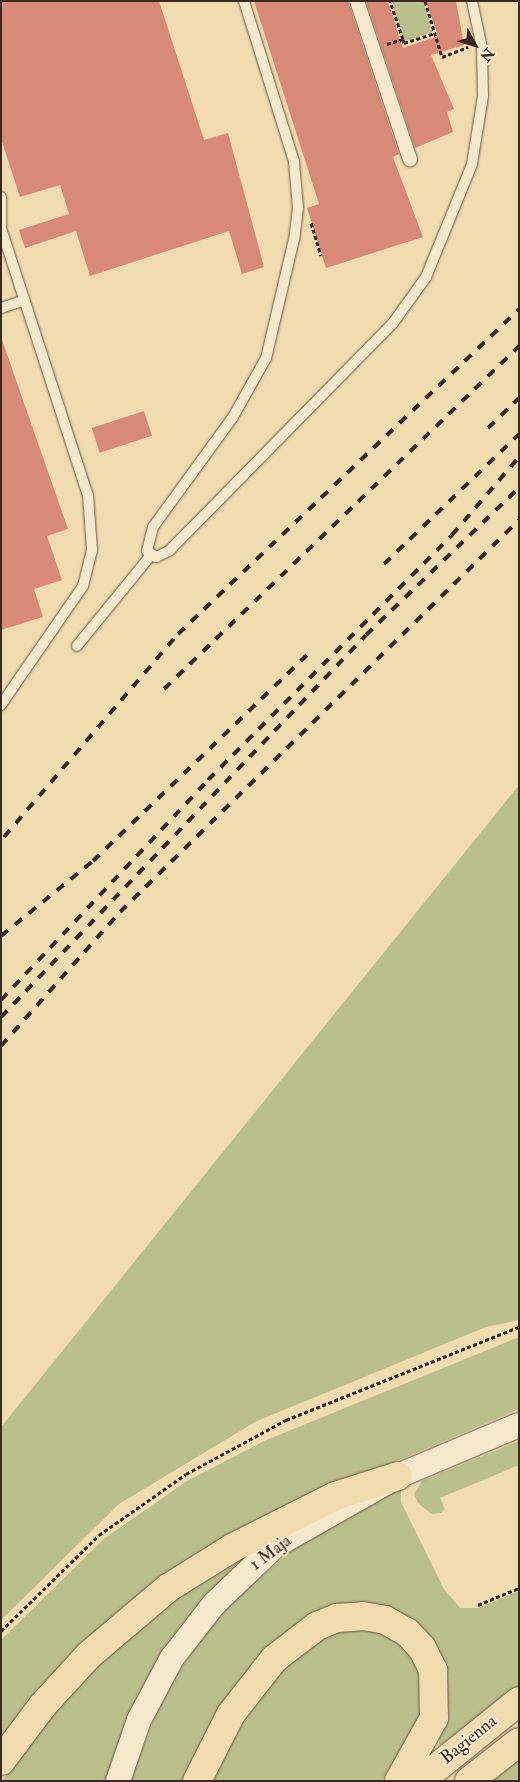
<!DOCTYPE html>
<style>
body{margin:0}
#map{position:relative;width:520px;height:1782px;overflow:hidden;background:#f1dcaf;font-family:"IM FELL Double Pica",serif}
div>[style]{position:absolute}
.green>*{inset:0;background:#bac08b}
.building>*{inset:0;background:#d98a76;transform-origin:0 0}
.path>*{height:3px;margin-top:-1.5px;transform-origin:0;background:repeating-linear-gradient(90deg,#392922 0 4px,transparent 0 6.5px)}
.roads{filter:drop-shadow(0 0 1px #675645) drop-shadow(0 0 1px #675645)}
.service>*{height:10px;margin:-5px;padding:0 5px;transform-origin:5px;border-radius:5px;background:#f6e8cb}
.pedestrian>*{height:14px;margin:-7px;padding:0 7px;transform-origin:7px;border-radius:7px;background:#f6e8cb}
.tertiary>*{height:24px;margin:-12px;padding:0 12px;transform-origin:12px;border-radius:12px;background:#f6e8cb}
.primary>*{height:28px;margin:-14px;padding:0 14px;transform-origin:14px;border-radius:14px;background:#f1dcaf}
.rail>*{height:4px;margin-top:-2px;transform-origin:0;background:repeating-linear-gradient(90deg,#392922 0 9px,transparent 0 18px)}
span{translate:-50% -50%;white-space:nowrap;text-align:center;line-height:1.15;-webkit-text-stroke:4px #f6e8cb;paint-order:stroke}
.street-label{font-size:18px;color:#392922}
.frame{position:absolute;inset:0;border:2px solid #392922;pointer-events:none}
.north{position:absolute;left:450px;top:20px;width:50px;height:50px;-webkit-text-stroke:4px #f6e8cb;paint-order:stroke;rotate:129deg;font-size:14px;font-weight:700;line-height:20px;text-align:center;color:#392922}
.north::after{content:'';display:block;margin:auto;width:18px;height:22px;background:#392922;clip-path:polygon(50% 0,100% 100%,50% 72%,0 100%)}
</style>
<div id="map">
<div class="green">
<i style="clip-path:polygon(391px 1px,423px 1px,433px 32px,404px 42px)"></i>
<i style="clip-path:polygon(519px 785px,519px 1320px,486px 1327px,257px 1421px,119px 1504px,1px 1620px,1px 1427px)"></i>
<i style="clip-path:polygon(519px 1337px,519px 1409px,289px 1507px,1px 1741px,1px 1640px,105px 1538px,187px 1481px,264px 1441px)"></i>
<i style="clip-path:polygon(519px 1441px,519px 1465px,440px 1498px,445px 1509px,441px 1513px,431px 1514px,418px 1503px,414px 1494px,422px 1481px)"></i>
<i style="clip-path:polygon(401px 1484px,401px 1502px,444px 1589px,460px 1608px,478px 1608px,519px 1591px,519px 1686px,439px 1746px,442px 1665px,338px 1606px,186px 1781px,130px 1781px,165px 1691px,222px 1610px,302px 1542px)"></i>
<i style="clip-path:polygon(250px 1554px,108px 1781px,2px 1781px,25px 1747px,103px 1657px,185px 1592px)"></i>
<i style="clip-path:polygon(333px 1628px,386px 1631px,418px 1659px,427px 1699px,401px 1760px,381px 1781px,206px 1781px,264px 1683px)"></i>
<i style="clip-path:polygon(519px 1757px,519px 1781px,489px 1781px)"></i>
</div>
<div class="building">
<i style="clip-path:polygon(1px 1px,159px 1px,204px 140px,228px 133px,264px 267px,242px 274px,229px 231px,90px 276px,76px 231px,25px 248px,19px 230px,69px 214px,60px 185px,20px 197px,1px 139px)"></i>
<i style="clip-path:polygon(254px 1px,348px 1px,399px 154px,393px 157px,423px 237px,326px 268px,307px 208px,319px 204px)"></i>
<i style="clip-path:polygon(366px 1px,388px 1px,403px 48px,438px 36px,426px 1px,456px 1px,464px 45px,431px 55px,454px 109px,447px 112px,453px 132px,415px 148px)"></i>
<i style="clip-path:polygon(1px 337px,68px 529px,47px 536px,62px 580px,34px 589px,43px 617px,1px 630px)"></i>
<i style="left:144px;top:411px;width:26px;height:55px;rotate:72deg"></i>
</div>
<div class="path">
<i style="left:425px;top:1px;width:59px;rotate:73.1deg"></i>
<i style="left:442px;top:57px;width:28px;rotate:-21deg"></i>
<i style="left:403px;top:39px;width:4px;rotate:76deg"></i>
<i style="left:404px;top:43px;width:33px;rotate:-18deg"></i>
<i style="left:387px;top:44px;width:17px;rotate:-17deg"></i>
<i style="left:403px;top:39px;width:40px;rotate:-108.9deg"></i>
<i style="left:311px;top:223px;width:34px;rotate:73deg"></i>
<i style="left:478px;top:1605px;width:44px;rotate:-22.5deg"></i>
<i style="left:1px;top:1631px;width:137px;rotate:-44.4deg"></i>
<i style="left:99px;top:1535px;width:106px;rotate:-35deg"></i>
<i style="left:186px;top:1474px;width:114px;rotate:-28.4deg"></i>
<i style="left:286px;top:1420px;width:251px;rotate:-21.8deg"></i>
</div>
<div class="roads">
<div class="service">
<i style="left:244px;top:1px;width:169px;rotate:72.7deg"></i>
<i style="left:294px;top:162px;width:46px;rotate:85deg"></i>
<i style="left:298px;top:208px;width:31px;rotate:97deg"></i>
<i style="left:294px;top:239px;width:122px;rotate:103.2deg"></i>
<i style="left:266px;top:358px;width:68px;rotate:119.2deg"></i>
<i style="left:233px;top:417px;width:136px;rotate:126deg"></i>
<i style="left:153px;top:527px;width:25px;rotate:104deg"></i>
<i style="left:147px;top:551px;width:11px;rotate:34deg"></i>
<i style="left:156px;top:557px;width:14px;rotate:-25deg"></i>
<i style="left:169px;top:551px;width:320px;rotate:-45.5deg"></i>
<i style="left:393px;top:323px;width:57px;rotate:-54.3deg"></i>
<i style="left:426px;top:277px;width:122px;rotate:-67.8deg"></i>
<i style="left:472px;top:164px;width:69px;rotate:-80.8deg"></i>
<i style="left:483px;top:96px;width:48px;rotate:-91.2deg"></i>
<i style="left:482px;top:48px;width:48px;rotate:-102deg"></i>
<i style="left:1px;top:197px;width:28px;rotate:90deg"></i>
<i style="left:1px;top:228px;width:281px;rotate:72deg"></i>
<i style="left:88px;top:495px;width:55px;rotate:85.8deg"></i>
<i style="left:92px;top:550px;width:37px;rotate:104deg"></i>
<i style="left:83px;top:586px;width:145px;rotate:124.6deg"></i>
<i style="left:1px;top:308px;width:25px;rotate:-18deg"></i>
<i style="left:77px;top:646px;width:117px;rotate:-50.9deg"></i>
</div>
<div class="pedestrian">
<i style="left:357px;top:1px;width:167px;rotate:71.5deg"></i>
</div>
<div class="tertiary">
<i style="left:118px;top:1781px;width:65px;rotate:-71deg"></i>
<i style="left:139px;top:1720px;width:70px;rotate:-62deg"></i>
<i style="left:172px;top:1658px;width:68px;rotate:-52.1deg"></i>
<i style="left:214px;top:1604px;width:84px;rotate:-43.6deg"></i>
<i style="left:275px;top:1546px;width:142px;rotate:-29.6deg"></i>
<i style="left:398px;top:1476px;width:131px;rotate:-22.9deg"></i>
</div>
<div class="primary">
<i style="left:1px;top:1761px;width:70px;rotate:-53.1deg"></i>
<i style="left:43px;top:1705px;width:68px;rotate:-47.4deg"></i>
<i style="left:89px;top:1655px;width:104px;rotate:-40.3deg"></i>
<i style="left:168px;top:1588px;width:75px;rotate:-32deg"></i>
<i style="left:232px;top:1548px;width:115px;rotate:-26.8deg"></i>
<i style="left:335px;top:1496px;width:66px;rotate:-17.6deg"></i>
<i style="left:197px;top:1781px;width:75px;rotate:-63.1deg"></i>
<i style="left:231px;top:1714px;width:70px;rotate:-52deg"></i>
<i style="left:274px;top:1659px;width:54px;rotate:-37.5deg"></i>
<i style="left:317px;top:1626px;width:22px;rotate:-22deg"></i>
<i style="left:337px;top:1618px;width:26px;rotate:-4deg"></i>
<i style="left:363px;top:1616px;width:22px;rotate:10deg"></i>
<i style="left:385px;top:1620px;width:25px;rotate:29deg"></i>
<i style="left:407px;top:1632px;width:22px;rotate:47deg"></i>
<i style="left:422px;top:1648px;width:25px;rotate:63deg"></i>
<i style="left:433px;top:1670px;width:48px;rotate:88.8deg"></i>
<i style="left:434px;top:1718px;width:72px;rotate:119.1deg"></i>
<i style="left:420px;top:1781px;width:127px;rotate:-38.9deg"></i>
<i style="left:469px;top:1781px;width:63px;rotate:-38deg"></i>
</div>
</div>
<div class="rail">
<i style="left:488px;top:428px;width:43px;rotate:-44.1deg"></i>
<i style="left:384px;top:564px;width:187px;rotate:-43.9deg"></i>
<i style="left:164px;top:689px;width:494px;rotate:-44deg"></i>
<i style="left:4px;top:837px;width:267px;rotate:-49.4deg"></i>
<i style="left:178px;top:634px;width:471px;rotate:-43.6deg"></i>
<i style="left:1px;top:936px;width:119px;rotate:-39.2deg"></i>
<i style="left:93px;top:861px;width:297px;rotate:-43.9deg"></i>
<i style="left:1px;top:1000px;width:302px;rotate:-46.7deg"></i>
<i style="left:208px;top:780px;width:346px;rotate:-45.1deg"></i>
<i style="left:452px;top:535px;width:103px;rotate:-49.3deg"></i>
<i style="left:1px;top:1017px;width:528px;rotate:-46.3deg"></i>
<i style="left:366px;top:635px;width:212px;rotate:-43.9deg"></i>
<i style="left:1px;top:1046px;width:179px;rotate:-48.4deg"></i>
<i style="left:120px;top:912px;width:559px;rotate:-44.49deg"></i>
</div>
<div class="street-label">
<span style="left:271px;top:1553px;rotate:-37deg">1 Maja</span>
<span style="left:469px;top:1740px;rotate:-39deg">Bagienna</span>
</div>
<div class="frame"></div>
<div class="north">N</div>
</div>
